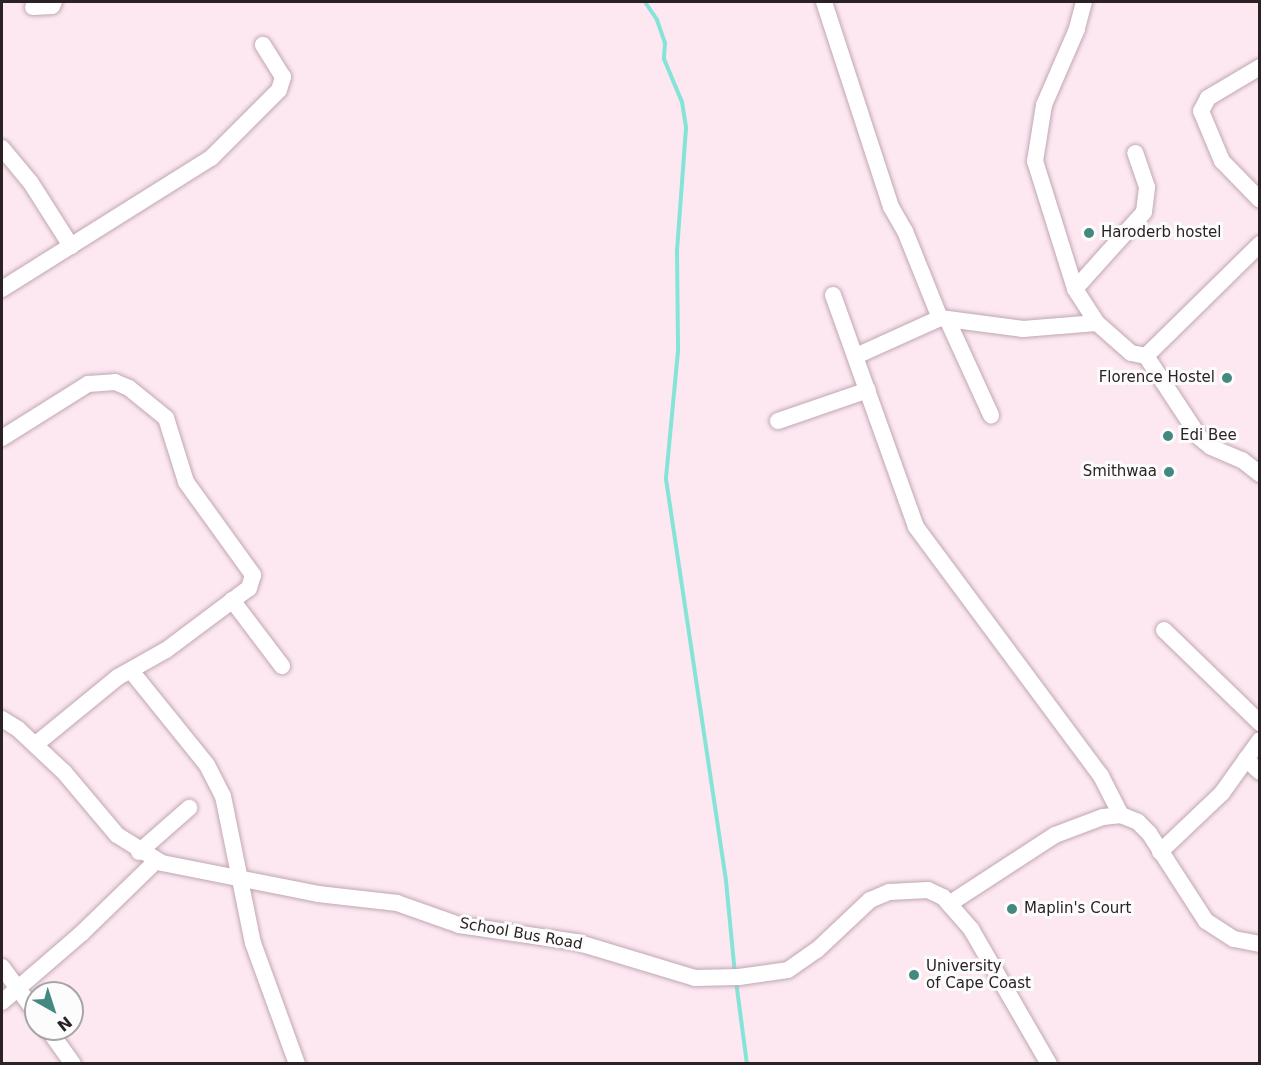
<!DOCTYPE html>
<style>
body{margin:0}
#map{position:relative;width:1261px;height:1065px;overflow:hidden;background:#fde8f2;font-family:"DejaVu Sans",sans-serif}
div>[style]{position:absolute}
.stream>*{height:4px;margin:-2px;padding:0 2px;transform-origin:2px;border-radius:2px;background:#85e4d7}
.roads{filter:drop-shadow(0 0 2px #c0a7b3) drop-shadow(0 0 2px #c0a7b3)}
.minor>*{height:16px;margin:-8px;padding:0 8px;transform-origin:8px;border-radius:8px;background:#fff}
.dots>*{width:16px;height:16px;translate:-50% -50%;box-sizing:border-box;border:3px solid #fcfcfc;border-radius:50%}
span{translate:-50% -50%;white-space:nowrap;text-align:center;line-height:1.15;-webkit-text-stroke:6px #fcfcfc;paint-order:stroke}
.poi-label{font-size:15px;color:#2b2226}
.left{translate:0 -50%;text-align:left}
.right{translate:-100% -50%;text-align:right}
.street-label{font-size:15px;color:#2b2226}
.frame{position:absolute;inset:0;border:3px solid #2b2226;pointer-events:none}
.north{position:absolute;left:24px;top:981px;width:60px;height:60px;box-sizing:border-box;background:#fcfcfc;border:2px solid #a8a5a6;border-radius:50%;rotate:141deg;font-size:16px;font-weight:700;line-height:24px;text-align:center;color:#2b2226}
.north::after{content:'';display:block;margin:auto;width:21px;height:27px;background:#438980;clip-path:polygon(50% 0,100% 100%,50% 72%,0 100%)}
</style>
<div id="map">
<div class="stream">
<i style="left:645px;top:2px;width:22px;rotate:56deg"></i>
<i style="left:657px;top:20px;width:24px;rotate:71deg"></i>
<i style="left:665px;top:43px;width:16px;rotate:94deg"></i>
<i style="left:664px;top:59px;width:47px;rotate:67.3deg"></i>
<i style="left:682px;top:102px;width:26px;rotate:81deg"></i>
<i style="left:686px;top:128px;width:122px;rotate:94.2deg"></i>
<i style="left:677px;top:250px;width:101px;rotate:89.4deg"></i>
<i style="left:678px;top:351px;width:129px;rotate:95.4deg"></i>
<i style="left:666px;top:479px;width:406px;rotate:81.5deg"></i>
<i style="left:726px;top:881px;width:93px;rotate:84.5deg"></i>
<i style="left:736px;top:981px;width:84px;rotate:82.5deg"></i>
</div>
<div class="roads">
<div class="minor">
<i style="left:824px;top:2px;width:216px;rotate:71.9deg"></i>
<i style="left:891px;top:207px;width:28px;rotate:60deg"></i>
<i style="left:905px;top:231px;width:94px;rotate:68.1deg"></i>
<i style="left:1084px;top:2px;width:28px;rotate:105deg"></i>
<i style="left:1077px;top:29px;width:83px;rotate:113.5deg"></i>
<i style="left:1044px;top:105px;width:57px;rotate:99.1deg"></i>
<i style="left:1035px;top:161px;width:134px;rotate:72.6deg"></i>
<i style="left:1075px;top:289px;width:40px;rotate:57.1deg"></i>
<i style="left:1097px;top:323px;width:45px;rotate:41.4deg"></i>
<i style="left:1131px;top:353px;width:15px;rotate:11deg"></i>
<i style="left:1146px;top:356px;width:98px;rotate:56.6deg"></i>
<i style="left:1200px;top:438px;width:14px;rotate:39deg"></i>
<i style="left:1211px;top:447px;width:34px;rotate:23deg"></i>
<i style="left:1242px;top:460px;width:23px;rotate:38deg"></i>
<i style="left:33px;top:7px;width:19px;rotate:-3deg"></i>
<i style="left:52px;top:6px;width:4px;rotate:-63deg"></i>
<i style="left:1260px;top:67px;width:61px;rotate:149.2deg"></i>
<i style="left:1208px;top:98px;width:15px;rotate:118deg"></i>
<i style="left:1201px;top:111px;width:54px;rotate:67.2deg"></i>
<i style="left:1222px;top:161px;width:54px;rotate:45.7deg"></i>
<i style="left:2px;top:148px;width:45px;rotate:50.4deg"></i>
<i style="left:31px;top:183px;width:75px;rotate:57.6deg"></i>
<i style="left:2px;top:289px;width:247px;rotate:-32.1deg"></i>
<i style="left:211px;top:158px;width:96px;rotate:-45deg"></i>
<i style="left:279px;top:90px;width:14px;rotate:-73deg"></i>
<i style="left:283px;top:77px;width:38px;rotate:-122deg"></i>
<i style="left:1075px;top:289px;width:103px;rotate:-48.1deg"></i>
<i style="left:1144px;top:212px;width:25px;rotate:-83deg"></i>
<i style="left:1147px;top:187px;width:36px;rotate:-109deg"></i>
<i style="left:833px;top:295px;width:246px;rotate:70.3deg"></i>
<i style="left:916px;top:527px;width:310px;rotate:53.4deg"></i>
<i style="left:1101px;top:776px;width:44px;rotate:62.9deg"></i>
<i style="left:947px;top:319px;width:106px;rotate:65.4deg"></i>
<i style="left:856px;top:356px;width:92px;rotate:-24.3deg"></i>
<i style="left:940px;top:318px;width:84px;rotate:7.5deg"></i>
<i style="left:1023px;top:329px;width:74px;rotate:-4.6deg"></i>
<i style="left:1146px;top:356px;width:160px;rotate:-44.5deg"></i>
<i style="left:778px;top:421px;width:95px;rotate:-19deg"></i>
<i style="left:2px;top:438px;width:102px;rotate:-32.1deg"></i>
<i style="left:88px;top:384px;width:27px;rotate:-4deg"></i>
<i style="left:115px;top:382px;width:15px;rotate:23deg"></i>
<i style="left:129px;top:388px;width:48px;rotate:39deg"></i>
<i style="left:166px;top:418px;width:67px;rotate:72.6deg"></i>
<i style="left:186px;top:482px;width:115px;rotate:54.2deg"></i>
<i style="left:253px;top:575px;width:14px;rotate:107deg"></i>
<i style="left:249px;top:588px;width:104px;rotate:143.2deg"></i>
<i style="left:166px;top:650px;width:55px;rotate:150.6deg"></i>
<i style="left:118px;top:677px;width:107px;rotate:140.7deg"></i>
<i style="left:232px;top:600px;width:83px;rotate:52.9deg"></i>
<i style="left:1164px;top:630px;width:134px;rotate:44.1deg"></i>
<i style="left:132px;top:672px;width:119px;rotate:51.1deg"></i>
<i style="left:207px;top:765px;width:35px;rotate:63deg"></i>
<i style="left:223px;top:796px;width:150px;rotate:78.5deg"></i>
<i style="left:253px;top:943px;width:129px;rotate:70deg"></i>
<i style="left:2px;top:719px;width:19px;rotate:32deg"></i>
<i style="left:18px;top:729px;width:63px;rotate:43.1deg"></i>
<i style="left:64px;top:772px;width:82px;rotate:49.9deg"></i>
<i style="left:117px;top:835px;width:53px;rotate:31.9deg"></i>
<i style="left:162px;top:863px;width:159px;rotate:11.2deg"></i>
<i style="left:318px;top:894px;width:80px;rotate:6.5deg"></i>
<i style="left:397px;top:903px;width:66px;rotate:19.5deg"></i>
<i style="left:459px;top:925px;width:118px;rotate:8.3deg"></i>
<i style="left:576px;top:942px;width:124px;rotate:16.8deg"></i>
<i style="left:695px;top:978px;width:44px;rotate:-1.3deg"></i>
<i style="left:739px;top:977px;width:49px;rotate:-8.1deg"></i>
<i style="left:788px;top:970px;width:35px;rotate:-35deg"></i>
<i style="left:817px;top:950px;width:73px;rotate:-43.3deg"></i>
<i style="left:870px;top:900px;width:21px;rotate:-23deg"></i>
<i style="left:889px;top:892px;width:39px;rotate:-3deg"></i>
<i style="left:928px;top:890px;width:17px;rotate:25deg"></i>
<i style="left:943px;top:897px;width:43px;rotate:48.8deg"></i>
<i style="left:971px;top:929px;width:156px;rotate:60deg"></i>
<i style="left:1246px;top:759px;width:19px;rotate:43deg"></i>
<i style="left:139px;top:852px;width:67px;rotate:-41.3deg"></i>
<i style="left:1160px;top:852px;width:86px;rotate:-43.6deg"></i>
<i style="left:1222px;top:793px;width:65px;rotate:-54.4deg"></i>
<i style="left:949px;top:904px;width:126px;rotate:-33.1deg"></i>
<i style="left:1055px;top:835px;width:51px;rotate:-20.6deg"></i>
<i style="left:1103px;top:817px;width:18px;rotate:-6deg"></i>
<i style="left:1121px;top:815px;width:18px;rotate:22deg"></i>
<i style="left:1138px;top:822px;width:16px;rotate:45deg"></i>
<i style="left:1149px;top:833px;width:105px;rotate:57.1deg"></i>
<i style="left:1206px;top:921px;width:33px;rotate:33deg"></i>
<i style="left:1234px;top:939px;width:26px;rotate:11deg"></i>
<i style="left:2px;top:967px;width:57px;rotate:53.5deg"></i>
<i style="left:2px;top:1002px;width:106px;rotate:-40.8deg"></i>
<i style="left:82px;top:933px;width:103px;rotate:-44.2deg"></i>
<i style="left:48px;top:1029px;width:43px;rotate:54.5deg"></i>
</div>
</div>
<div class="dots">
<i style="left:1089px;top:233px;background:#438980"></i>
<i style="left:1227px;top:378px;background:#438980"></i>
<i style="left:1168px;top:436px;background:#438980"></i>
<i style="left:1169px;top:472px;background:#438980"></i>
<i style="left:1012px;top:909px;background:#438980"></i>
<i style="left:914px;top:975px;background:#438980"></i>
</div>
<div class="poi-label">
<span class="left" style="left:1101px;top:233px">Haroderb hostel</span>
<span class="right" style="left:1215px;top:378px">Florence Hostel</span>
<span class="left" style="left:1180px;top:436px">Edi Bee</span>
<span class="right" style="left:1157px;top:472px">Smithwaa</span>
<span class="left" style="left:1024px;top:909px">Maplin's Court</span>
<span class="left" style="left:926px;top:975px">University<br>of Cape Coast</span>
</div>
<div class="street-label">
<span style="left:521px;top:934px;rotate:10deg">School Bus Road</span>
</div>
<div class="frame"></div>
<div class="north">N</div>
</div>
